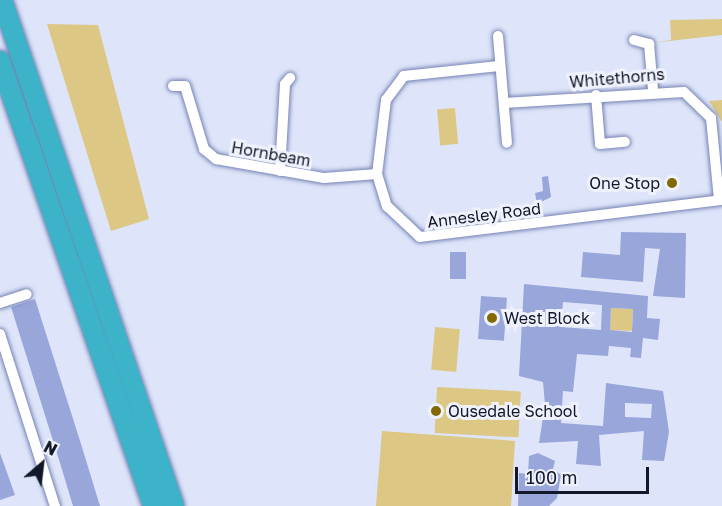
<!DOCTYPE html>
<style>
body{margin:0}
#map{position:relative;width:722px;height:506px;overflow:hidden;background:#dee5fa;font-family:"Golos Text",sans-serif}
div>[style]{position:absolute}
.green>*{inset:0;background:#dcc785;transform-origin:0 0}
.building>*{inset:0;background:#98a6d9;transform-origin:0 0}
.roads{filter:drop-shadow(0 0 2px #7683b4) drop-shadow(0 0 2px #7683b4)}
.street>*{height:10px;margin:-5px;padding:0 5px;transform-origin:5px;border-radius:5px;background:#fff}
.highway>*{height:20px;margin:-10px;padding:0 10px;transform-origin:10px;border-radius:10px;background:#3cb3c9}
.dots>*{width:16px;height:16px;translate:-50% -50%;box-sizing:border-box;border:3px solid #eff2fd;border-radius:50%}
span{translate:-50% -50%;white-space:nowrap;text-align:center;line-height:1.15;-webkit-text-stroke:6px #eff2fd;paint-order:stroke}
.street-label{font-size:16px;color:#121729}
.poi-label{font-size:16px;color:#121729}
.right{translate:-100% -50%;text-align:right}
.left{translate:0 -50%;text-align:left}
.north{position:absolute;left:12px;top:434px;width:60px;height:60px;-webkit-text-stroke:4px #eff2fd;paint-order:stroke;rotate:28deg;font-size:16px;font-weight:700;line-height:24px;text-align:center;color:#121729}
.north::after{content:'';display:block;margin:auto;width:21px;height:27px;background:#121729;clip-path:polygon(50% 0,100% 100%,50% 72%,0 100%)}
.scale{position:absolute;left:515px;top:467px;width:134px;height:27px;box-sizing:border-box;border:3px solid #121729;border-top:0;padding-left:8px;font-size:18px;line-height:21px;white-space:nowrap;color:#121729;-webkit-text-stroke:4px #eff2fd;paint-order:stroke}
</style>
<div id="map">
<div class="green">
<i style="clip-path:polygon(722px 19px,722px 35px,652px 43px,671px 40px,670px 20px)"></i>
<i style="clip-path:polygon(47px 24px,98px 25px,149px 219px,111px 231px)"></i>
<i style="clip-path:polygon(722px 100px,722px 122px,709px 101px)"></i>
<i style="left:455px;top:108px;width:36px;height:18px;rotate:85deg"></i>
<i style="left:611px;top:308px;width:22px;height:22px;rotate:3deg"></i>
<i style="left:435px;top:327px;width:25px;height:43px;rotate:5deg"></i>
<i style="left:437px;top:387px;width:84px;height:46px;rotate:3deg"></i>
<i style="clip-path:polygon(382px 431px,515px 441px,511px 506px,376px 506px)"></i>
</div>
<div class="building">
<i style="clip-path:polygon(548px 176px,551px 197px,537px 204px,535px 193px,543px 191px,542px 177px)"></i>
<i style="clip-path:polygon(621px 232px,686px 233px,685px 298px,653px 296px,660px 249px,645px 248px,643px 282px,581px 277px,583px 252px,620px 255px)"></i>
<i style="left:450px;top:252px;width:16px;height:27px"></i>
<i style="clip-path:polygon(evenodd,524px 284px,648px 296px,647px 318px,660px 319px,658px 340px,643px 338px,641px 358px,630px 357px,631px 348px,609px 346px,608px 356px,577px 354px,573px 392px,563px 391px,561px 423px,603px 426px,606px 383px,663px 391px,669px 432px,664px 461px,642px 460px,644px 431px,599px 435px,601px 466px,576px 464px,578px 441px,539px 443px,545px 405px,543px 382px,519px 376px,524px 284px,563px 302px,602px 305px,601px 330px,561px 327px,563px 302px,524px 284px,611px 308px,633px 309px,632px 332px,610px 330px,611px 308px,524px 284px,625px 403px,652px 404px,651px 418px,625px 417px,625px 403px)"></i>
<i style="left:481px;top:296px;width:26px;height:43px;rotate:4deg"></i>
<i style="clip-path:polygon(35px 299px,81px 444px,100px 506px,73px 506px,60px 463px,11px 307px)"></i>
<i style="clip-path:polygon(0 453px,15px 495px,0 500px)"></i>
<i style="clip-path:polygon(538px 453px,555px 461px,553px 469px,561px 475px,557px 498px,549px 506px,518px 506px,519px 473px,528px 474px,529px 456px)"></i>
</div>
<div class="roads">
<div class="street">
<i style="left:498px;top:36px;width:107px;rotate:85.2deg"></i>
<i style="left:634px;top:40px;width:16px;rotate:15deg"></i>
<i style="left:649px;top:44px;width:46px;rotate:85deg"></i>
<i style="left:499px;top:66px;width:96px;rotate:174deg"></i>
<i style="left:404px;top:76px;width:30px;rotate:127deg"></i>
<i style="left:386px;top:100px;width:75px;rotate:96.9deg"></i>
<i style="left:377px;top:174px;width:34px;rotate:73deg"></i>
<i style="left:387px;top:206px;width:45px;rotate:43.2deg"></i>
<i style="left:420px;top:237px;width:304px;rotate:-7deg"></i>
<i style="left:173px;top:86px;width:12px"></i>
<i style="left:185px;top:86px;width:66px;rotate:73.2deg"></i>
<i style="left:204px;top:149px;width:16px;rotate:40deg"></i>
<i style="left:216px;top:159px;width:110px;rotate:10deg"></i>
<i style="left:324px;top:178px;width:53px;rotate:-4.3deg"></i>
<i style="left:596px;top:95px;width:49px;rotate:85.3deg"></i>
<i style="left:600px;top:144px;width:25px;rotate:-5deg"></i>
<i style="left:504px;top:103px;width:180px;rotate:-3.5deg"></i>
<i style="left:684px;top:92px;width:37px;rotate:44deg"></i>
<i style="left:711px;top:118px;width:81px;rotate:84.4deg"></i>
<i style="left:280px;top:171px;width:87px;rotate:-86.7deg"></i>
<i style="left:285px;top:84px;width:8px;rotate:-50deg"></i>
<i style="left:0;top:303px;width:28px;rotate:-18deg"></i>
<i style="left:0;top:334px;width:181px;rotate:72.3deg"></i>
</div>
<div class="highway">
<i style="left:2px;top:0;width:534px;rotate:71.23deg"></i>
<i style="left:0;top:61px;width:471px;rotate:71deg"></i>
</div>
</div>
<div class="dots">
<i style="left:672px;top:183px;background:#826901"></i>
<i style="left:492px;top:318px;background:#826901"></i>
<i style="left:436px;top:411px;background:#826901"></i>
</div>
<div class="street-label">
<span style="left:617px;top:78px;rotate:-5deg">Whitethorns</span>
<span style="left:271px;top:154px;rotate:10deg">Hornbeam</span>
<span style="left:484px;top:215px;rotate:-7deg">Annesley Road</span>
</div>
<div class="poi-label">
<span class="right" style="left:660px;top:183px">One Stop</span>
<span class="left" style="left:504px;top:318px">West Block</span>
<span class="left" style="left:448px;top:411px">Ousedale School</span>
</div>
<div class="north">N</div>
<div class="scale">100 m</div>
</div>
